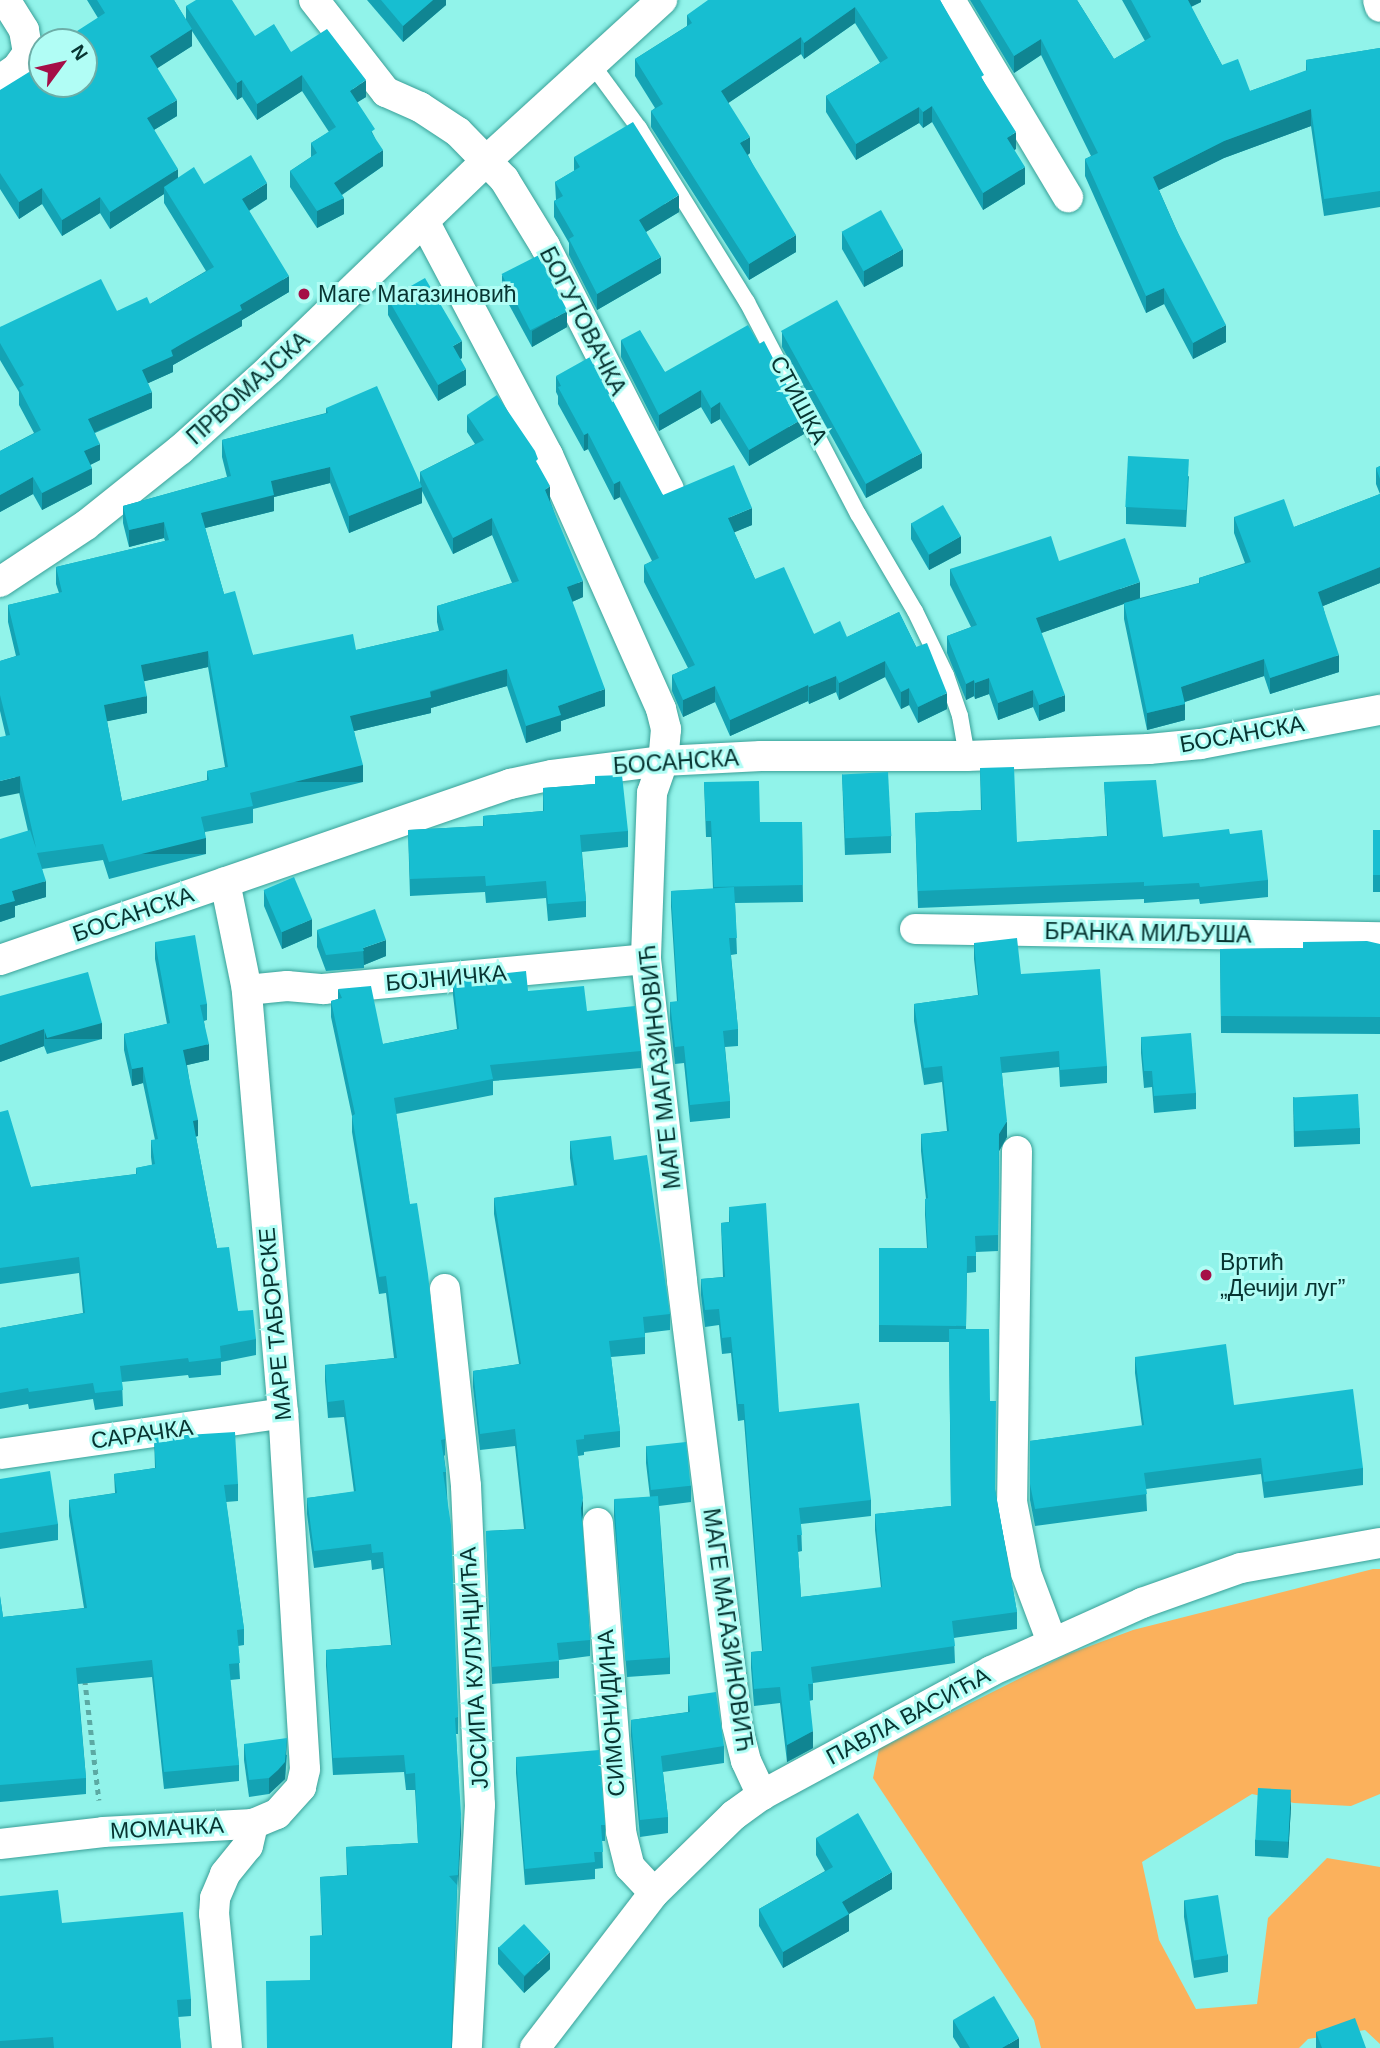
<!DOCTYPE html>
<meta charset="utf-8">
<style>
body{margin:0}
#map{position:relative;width:1380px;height:2048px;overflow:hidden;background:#91f3ea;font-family:Arial,sans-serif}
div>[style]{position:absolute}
.green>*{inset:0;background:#fbb15c}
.path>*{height:4.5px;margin-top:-2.25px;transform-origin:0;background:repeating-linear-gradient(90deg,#5ca9a3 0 5px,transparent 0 10px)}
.roads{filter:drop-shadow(0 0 2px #39a098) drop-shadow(0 0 2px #39a098)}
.service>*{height:16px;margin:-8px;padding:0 8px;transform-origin:8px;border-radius:8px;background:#fff}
.minor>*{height:30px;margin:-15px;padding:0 15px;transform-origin:15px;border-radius:15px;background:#fff}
.wall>*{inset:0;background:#14a3b4;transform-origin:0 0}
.shaded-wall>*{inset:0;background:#108592;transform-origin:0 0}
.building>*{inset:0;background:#17bed1;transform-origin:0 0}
.dots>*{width:19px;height:19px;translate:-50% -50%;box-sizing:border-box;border:4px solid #b1fdf5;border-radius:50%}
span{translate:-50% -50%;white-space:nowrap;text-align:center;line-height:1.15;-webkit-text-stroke:6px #b1fdf5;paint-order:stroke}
.poi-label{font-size:23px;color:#073431}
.left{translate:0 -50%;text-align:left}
.street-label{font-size:23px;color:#073431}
.north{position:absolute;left:28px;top:28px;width:70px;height:70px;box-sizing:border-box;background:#b1fdf5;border:2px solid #6dada7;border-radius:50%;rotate:57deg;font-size:19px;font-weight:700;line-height:28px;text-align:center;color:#073431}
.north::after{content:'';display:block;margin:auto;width:24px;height:32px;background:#a50e47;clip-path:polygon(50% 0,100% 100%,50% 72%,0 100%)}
</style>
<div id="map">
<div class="green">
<i style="clip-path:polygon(1373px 1569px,1380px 1569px,1380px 1794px,1351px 1806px,1294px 1803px,1252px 1794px,1142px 1862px,1159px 1940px,1196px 2009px,1257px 2004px,1268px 1918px,1327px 1858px,1380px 1867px,1380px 2044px,1365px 2030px,1308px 2039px,1299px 2048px,1041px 2048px,1034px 2020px,873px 1778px,879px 1749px,1066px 1655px,1133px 1630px)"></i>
</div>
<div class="path">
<i style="left:85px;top:1680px;width:121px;rotate:83.3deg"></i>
</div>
<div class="roads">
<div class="service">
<i style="left:591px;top:63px;width:81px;rotate:53.6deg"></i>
<i style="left:639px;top:128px;width:205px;rotate:58.2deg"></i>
<i style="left:747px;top:302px;width:239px;rotate:62.4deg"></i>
<i style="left:858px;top:514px;width:113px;rotate:59.6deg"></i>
<i style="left:915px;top:611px;width:71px;rotate:64.2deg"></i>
<i style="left:946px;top:675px;width:43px;rotate:71.1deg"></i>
<i style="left:960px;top:716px;width:41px;rotate:80.1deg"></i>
</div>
<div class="minor">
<i style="left:314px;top:0;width:117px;rotate:52deg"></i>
<i style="left:386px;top:92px;width:37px;rotate:24deg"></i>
<i style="left:420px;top:107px;width:45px;rotate:33.3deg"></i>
<i style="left:458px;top:132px;width:66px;rotate:45.6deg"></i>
<i style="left:504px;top:179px;width:79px;rotate:58.5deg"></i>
<i style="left:545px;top:246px;width:273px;rotate:63deg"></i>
<i style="left:950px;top:0;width:230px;rotate:59.1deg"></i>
<i style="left:1378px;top:0;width:7px;rotate:74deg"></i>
<i style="left:0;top:80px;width:21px;rotate:-35deg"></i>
<i style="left:17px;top:68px;width:19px;rotate:-54deg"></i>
<i style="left:28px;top:53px;width:23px;rotate:-100deg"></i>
<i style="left:24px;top:30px;width:36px;rotate:-122deg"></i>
<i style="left:424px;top:221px;width:265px;rotate:62.1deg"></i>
<i style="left:548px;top:455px;width:278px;rotate:66deg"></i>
<i style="left:661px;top:709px;width:21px;rotate:76deg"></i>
<i style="left:666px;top:729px;width:32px;rotate:95deg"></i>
<i style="left:663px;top:761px;width:34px;rotate:109deg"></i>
<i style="left:652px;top:793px;width:166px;rotate:92.1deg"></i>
<i style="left:646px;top:959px;width:324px;rotate:83.6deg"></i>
<i style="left:682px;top:1281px;width:447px;rotate:82.9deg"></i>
<i style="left:737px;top:1725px;width:37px;rotate:76deg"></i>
<i style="left:746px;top:1761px;width:38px;rotate:65deg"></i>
<i style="left:0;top:582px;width:103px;rotate:-33.5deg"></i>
<i style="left:86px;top:525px;width:120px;rotate:-38.6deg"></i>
<i style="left:180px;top:450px;width:122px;rotate:-42deg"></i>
<i style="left:271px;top:368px;width:301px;rotate:-43.9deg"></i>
<i style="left:488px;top:159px;width:236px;rotate:-42.4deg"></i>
<i style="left:915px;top:929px;width:465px;rotate:1deg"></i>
<i style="left:0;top:960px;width:540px;rotate:-19.04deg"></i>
<i style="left:510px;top:784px;width:43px;rotate:-12.1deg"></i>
<i style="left:552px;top:775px;width:112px;rotate:-7.2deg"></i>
<i style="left:663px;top:761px;width:98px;rotate:-2.9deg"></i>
<i style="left:761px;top:756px;width:206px"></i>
<i style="left:967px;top:756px;width:182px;rotate:-2.2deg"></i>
<i style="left:1149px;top:749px;width:52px;rotate:-5.5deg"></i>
<i style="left:1201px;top:744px;width:182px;rotate:-10.8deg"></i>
<i style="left:247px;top:990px;width:40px;rotate:-5.7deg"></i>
<i style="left:287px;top:986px;width:36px;rotate:5deg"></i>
<i style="left:323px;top:989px;width:324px;rotate:-5.3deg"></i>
<i style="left:1017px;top:1151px;width:351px;rotate:90.8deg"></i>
<i style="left:1012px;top:1502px;width:72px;rotate:78.8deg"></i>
<i style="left:1026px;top:1573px;width:74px;rotate:69.4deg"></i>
<i style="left:445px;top:1289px;width:198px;rotate:83.9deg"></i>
<i style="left:466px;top:1486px;width:319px;rotate:87.5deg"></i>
<i style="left:480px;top:1805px;width:243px;rotate:93.1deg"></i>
<i style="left:0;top:1454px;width:286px;rotate:-8.2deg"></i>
<i style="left:598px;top:1523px;width:310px;rotate:85.7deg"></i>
<i style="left:621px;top:1832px;width:36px;rotate:76deg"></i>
<i style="left:630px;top:1867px;width:35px;rotate:47deg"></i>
<i style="left:0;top:1844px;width:104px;rotate:-6.6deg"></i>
<i style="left:103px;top:1832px;width:150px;rotate:-3.1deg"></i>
<i style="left:253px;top:1824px;width:26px;rotate:-23deg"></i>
<i style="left:277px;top:1814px;width:36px;rotate:-48deg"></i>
<i style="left:301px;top:1787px;width:18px;rotate:-77deg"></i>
<i style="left:305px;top:1769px;width:357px;rotate:-93.5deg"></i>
<i style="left:283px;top:1413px;width:425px;rotate:-94.9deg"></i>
<i style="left:247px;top:990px;width:110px;rotate:-101.5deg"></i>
<i style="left:227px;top:2048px;width:135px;rotate:-95.5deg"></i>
<i style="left:214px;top:1914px;width:16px;rotate:-86deg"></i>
<i style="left:215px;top:1898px;width:26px;rotate:-67deg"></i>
<i style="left:225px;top:1874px;width:36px;rotate:-51deg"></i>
<i style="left:248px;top:1846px;width:23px;rotate:-77deg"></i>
<i style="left:535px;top:2048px;width:195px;rotate:-52.5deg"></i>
<i style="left:654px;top:1893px;width:112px;rotate:-44.3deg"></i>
<i style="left:734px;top:1815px;width:34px;rotate:-36deg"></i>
<i style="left:762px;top:1795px;width:260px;rotate:-28.4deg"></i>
<i style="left:991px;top:1671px;width:166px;rotate:-24.2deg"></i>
<i style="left:1142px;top:1603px;width:105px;rotate:-19.5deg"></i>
<i style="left:1241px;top:1568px;width:141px;rotate:-10.2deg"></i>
</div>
</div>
<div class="wall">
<i style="clip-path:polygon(87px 0,174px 0,186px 20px,186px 6px,291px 52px,366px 97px,357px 102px,375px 138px,383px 166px,342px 195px,344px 214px,317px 228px,290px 187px,290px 171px,311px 157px,311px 143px,329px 132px,302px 91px,257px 120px,242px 97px,237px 100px,192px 31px,192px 46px,157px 68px,177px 116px,154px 130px,178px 178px,267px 199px,249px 211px,289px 292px,242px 320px,242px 326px,173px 365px,173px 372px,148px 383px,152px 408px,95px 433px,100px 460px,90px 465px,92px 484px,42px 510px,33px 494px,0 512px,0 451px,34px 433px,19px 405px,19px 392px,0 360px,0 327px,117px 311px,150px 304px,206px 271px,164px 203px,164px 194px,110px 229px,100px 213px,62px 236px,42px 204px,19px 219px,0 189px,0 90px,42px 84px,98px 18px)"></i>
<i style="clip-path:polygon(367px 0,446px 0,446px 5px,403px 42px)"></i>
<i style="clip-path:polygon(940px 0,984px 82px,1016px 149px,1014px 150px,1025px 184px,983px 210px,932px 122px,923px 128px,919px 123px,856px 160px,826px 112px,826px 96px,880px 63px,855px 23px,804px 59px,801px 54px,728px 103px,750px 153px,748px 155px,796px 252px,749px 280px,651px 127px,651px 111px,655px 108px,635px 76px,635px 59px,687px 26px,687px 15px)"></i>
<i style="clip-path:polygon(970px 0,1077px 0,1114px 59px,1145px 41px,1122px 0,1201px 0,1201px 2px,1191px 7px,1222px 65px,1250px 91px,1306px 71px,1306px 60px,1380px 48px,1380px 207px,1324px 216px,1311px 126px,1224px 158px,1159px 190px,1226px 342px,1193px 359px,1164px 304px,1146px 313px,1085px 176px,1085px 159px,1091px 156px,1041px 55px,1014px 73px)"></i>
<i style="clip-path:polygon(574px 157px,679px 212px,646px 232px,661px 273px,597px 310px,569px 255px,569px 243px,554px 217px,554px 201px,556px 200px,555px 182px,574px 171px)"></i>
<i style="clip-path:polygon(842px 232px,903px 266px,864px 287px,842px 249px)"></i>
<i style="clip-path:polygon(502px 275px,567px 327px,532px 347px,502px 292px)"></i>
<i style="clip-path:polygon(388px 299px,462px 358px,460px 359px,466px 385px,438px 401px,388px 315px)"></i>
<i style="clip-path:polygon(782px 332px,922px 468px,866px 498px,782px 347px)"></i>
<i style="clip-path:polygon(621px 340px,665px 372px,804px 434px,749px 466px,720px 419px,711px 424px,701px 407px,659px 431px,621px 357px)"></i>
<i style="clip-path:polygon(556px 376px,663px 495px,752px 525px,734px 532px,755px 579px,814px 634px,847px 637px,899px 612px,947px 709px,918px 723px,909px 705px,901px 709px,885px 677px,839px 700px,836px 692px,809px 704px,808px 701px,730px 736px,715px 702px,683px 717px,672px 691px,672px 675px,688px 668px,644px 582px,644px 565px,652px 561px,620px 497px,614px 500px,588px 449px,584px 451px,558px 404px,558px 396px,556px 392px)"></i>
<i style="clip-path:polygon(evenodd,326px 408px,420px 484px,420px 472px,475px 444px,467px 432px,467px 415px,538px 465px,583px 597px,572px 602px,605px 706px,561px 721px,561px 731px,526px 743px,507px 686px,431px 708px,431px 713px,354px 731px,363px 782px,253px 809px,253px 823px,205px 832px,206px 854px,109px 879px,103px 860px,42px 869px,46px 897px,15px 906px,15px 917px,0 922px,28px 831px,0 711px,0 661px,16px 656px,8px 622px,8px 605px,59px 593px,56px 584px,56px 567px,165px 541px,164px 538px,129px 547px,123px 523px,123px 506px,227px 477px,222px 457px,222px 440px,326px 413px,326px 408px,330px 483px,349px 533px,422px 503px,422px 491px,453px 554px,492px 535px,512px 583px,437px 606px,437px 622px,439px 631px,356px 650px,253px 655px,224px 594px,205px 528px,274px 511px,274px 497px,330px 483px,326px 408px,208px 667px,225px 767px,207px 771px,207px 780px,122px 801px,107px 721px,147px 713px,144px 681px,208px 667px)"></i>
<i style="clip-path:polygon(1380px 466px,1380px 583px,1323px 606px,1339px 672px,1270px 694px,1264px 676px,1185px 702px,1185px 720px,1147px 730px,1124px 619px,1124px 604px,1041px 633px,1065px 711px,1039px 721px,1033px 707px,998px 720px,989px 694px,975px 699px,974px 696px,966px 700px,947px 653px,947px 636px,971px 627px,950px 585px,950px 569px,1059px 561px,1140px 598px,1199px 583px,1199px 578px,1245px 563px,1234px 533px,1234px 517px,1294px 527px,1380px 494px,1376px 484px,1376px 468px)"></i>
<i style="clip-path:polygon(1189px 476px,1186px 527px,1126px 524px,1126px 507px)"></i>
<i style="clip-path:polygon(911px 523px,961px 553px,929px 570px,911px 539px)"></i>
<i style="clip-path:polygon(980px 768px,1017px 842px,1107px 836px,1104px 782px,1163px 837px,1230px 834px,1268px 880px,1268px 897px,1200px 904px,1199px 899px,1144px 903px,1144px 899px,918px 908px,915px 813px,981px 810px)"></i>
<i style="clip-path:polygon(842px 774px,891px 836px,891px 853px,845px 855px)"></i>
<i style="clip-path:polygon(595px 776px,628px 831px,628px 847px,582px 852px,586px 901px,586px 917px,548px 921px,546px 898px,486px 903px,485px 892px,410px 896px,408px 830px,483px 826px,483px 816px,543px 811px,543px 788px,595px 784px)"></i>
<i style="clip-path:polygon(704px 782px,760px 822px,802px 822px,803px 902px,735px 903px,737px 954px,731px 955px,738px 1029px,738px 1046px,725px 1047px,730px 1101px,730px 1118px,690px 1122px,684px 1063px,675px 1064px,670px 1019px,670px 1002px,677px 1002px,671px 907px,671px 891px,713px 889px,711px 837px,706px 837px)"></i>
<i style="left:1373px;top:830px;width:7px;height:62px"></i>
<i style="clip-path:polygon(264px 890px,312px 936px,282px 949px,264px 906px)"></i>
<i style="clip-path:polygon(317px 930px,386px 956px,364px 965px,364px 968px,326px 971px,317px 947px)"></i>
<i style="clip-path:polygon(155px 942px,207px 1004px,207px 1020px,204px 1021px,209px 1060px,187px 1065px,198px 1136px,196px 1137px,217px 1248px,238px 1311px,256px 1339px,256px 1355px,221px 1362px,221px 1375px,189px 1378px,188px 1375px,122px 1382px,123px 1406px,95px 1410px,93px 1399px,29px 1409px,28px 1404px,0 1409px,0 1328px,83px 1313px,79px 1273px,0 1284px,0 1112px,31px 1187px,136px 1174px,136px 1168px,152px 1165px,151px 1157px,151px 1140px,155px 1140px,143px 1083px,132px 1086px,124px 1050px,124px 1034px,167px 1024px,155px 959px)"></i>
<i style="clip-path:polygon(974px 943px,1021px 974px,1107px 1066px,1107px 1083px,1060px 1087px,1059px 1067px,1002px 1073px,1007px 1137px,999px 1151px,998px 1251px,976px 1252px,976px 1272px,967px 1273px,966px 1329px,990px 1401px,995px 1490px,1017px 1612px,1017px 1629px,954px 1638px,955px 1663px,813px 1683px,813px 1700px,809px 1701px,813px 1748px,787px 1762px,780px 1703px,754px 1706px,751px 1668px,751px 1652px,762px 1651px,744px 1420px,738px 1421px,731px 1353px,722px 1354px,719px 1325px,705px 1327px,701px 1295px,701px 1279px,723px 1277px,721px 1223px,729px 1222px,729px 1207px,779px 1412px,871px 1500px,871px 1516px,801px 1524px,802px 1551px,798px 1552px,801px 1597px,881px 1588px,875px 1530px,875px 1514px,951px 1506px,949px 1342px,879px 1342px,879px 1248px,927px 1248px,925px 1215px,925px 1199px,926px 1199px,921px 1151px,921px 1134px,947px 1131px,942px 1082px,924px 1085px,914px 1021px,914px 1004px,978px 995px,974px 959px)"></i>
<i style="clip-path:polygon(1380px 944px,1380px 1034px,1221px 1033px,1220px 949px,1303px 948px)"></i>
<i style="clip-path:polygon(453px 979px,528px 991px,587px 1011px,641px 1051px,641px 1068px,493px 1081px,493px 1095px,396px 1114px,445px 1439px,445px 1455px,444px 1456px,446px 1472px,458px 1717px,458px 1734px,456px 1734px,461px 1831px,457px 1891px,452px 2048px,254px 2048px,267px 2048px,310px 1980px,322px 1935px,320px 1877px,347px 1875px,346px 1847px,418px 1843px,415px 1790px,406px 1790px,404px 1772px,333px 1775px,326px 1666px,326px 1650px,391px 1645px,383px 1568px,372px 1570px,371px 1560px,314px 1568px,307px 1514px,307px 1498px,354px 1492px,344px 1417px,328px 1418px,325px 1381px,325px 1365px,394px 1358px,386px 1293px,379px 1294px,352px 1132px,352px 1116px,331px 1017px,331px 1001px,338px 999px,338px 989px,383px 1044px,457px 1029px,453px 995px)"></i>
<i style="clip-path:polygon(0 996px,102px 1039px,47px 1054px,44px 1046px,0 1062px)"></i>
<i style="clip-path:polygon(1141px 1037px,1196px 1093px,1196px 1109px,1154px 1113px,1152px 1087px,1144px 1088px,1141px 1053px)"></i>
<i style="clip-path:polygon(1293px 1097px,1360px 1128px,1360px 1144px,1294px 1147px)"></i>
<i style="clip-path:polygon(570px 1141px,614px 1160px,670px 1314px,670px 1330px,645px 1333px,645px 1354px,611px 1357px,620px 1431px,620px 1447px,584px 1452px,584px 1455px,578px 1456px,583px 1514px,582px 1521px,590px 1640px,590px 1656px,559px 1660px,559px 1678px,492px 1684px,486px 1531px,524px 1529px,515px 1446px,480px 1450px,473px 1387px,473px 1371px,519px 1364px,494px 1214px,494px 1198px,574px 1186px,570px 1158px)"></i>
<i style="clip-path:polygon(1135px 1357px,1363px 1468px,1363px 1485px,1264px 1498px,1261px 1474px,1146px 1489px,1147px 1511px,1035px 1526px,1030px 1500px,1030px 1441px,1142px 1426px,1135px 1373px)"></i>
<i style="clip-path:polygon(154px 1437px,238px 1484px,238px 1501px,226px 1502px,244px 1629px,244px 1645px,238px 1646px,240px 1679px,230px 1680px,239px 1765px,239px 1781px,164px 1789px,152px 1677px,78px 1684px,86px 1778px,86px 1794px,0 1802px,0 1596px,3px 1617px,84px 1608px,69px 1516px,69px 1500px,115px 1493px,114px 1474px,155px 1468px)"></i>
<i style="clip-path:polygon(646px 1446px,691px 1486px,691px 1502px,659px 1506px,670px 1658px,670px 1674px,627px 1677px,614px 1516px,614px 1500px,650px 1497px,646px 1463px)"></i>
<i style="clip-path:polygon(0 1479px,58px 1524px,58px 1540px,0 1549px)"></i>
<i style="clip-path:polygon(688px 1696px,724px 1746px,724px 1763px,663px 1772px,668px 1817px,668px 1833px,640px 1837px,631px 1736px,631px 1720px,688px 1712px)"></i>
<i style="clip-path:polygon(244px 1744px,287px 1755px,285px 1779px,269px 1794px,249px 1797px,244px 1760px)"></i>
<i style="clip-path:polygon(516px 1757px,605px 1825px,605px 1841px,602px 1841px,603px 1868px,595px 1869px,595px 1879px,525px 1885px,516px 1773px)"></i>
<i style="clip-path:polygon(1291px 1806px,1288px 1858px,1255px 1856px,1255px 1840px)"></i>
<i style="clip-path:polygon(816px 1838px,892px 1889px,848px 1914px,849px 1931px,783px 1968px,759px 1926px,759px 1909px,825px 1871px,816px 1855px)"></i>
<i style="clip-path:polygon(0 1896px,62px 1923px,191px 1999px,191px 2016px,178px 2017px,181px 2048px,0 2048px)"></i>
<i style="clip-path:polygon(1184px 1900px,1228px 1955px,1228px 1972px,1194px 1978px,1184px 1917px)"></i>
<i style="clip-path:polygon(498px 1947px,550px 1969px,524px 1993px,498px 1964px)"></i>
<i style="clip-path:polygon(953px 2020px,1019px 2048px,960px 2048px,953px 2037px)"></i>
<i style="clip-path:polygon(1316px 2032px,1366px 2048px,1316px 2048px)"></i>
</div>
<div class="shaded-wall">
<i style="clip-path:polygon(433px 0,446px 0,446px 5px,403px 42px,403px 26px)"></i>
<i style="clip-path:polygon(1184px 0,1201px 0,1201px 2px,1184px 10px)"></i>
<i style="clip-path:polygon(855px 7px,855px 23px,804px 59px,804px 43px)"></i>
<i style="clip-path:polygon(192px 29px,192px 46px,150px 73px,150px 56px)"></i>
<i style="clip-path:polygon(801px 37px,801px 54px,721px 108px,721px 91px)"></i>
<i style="clip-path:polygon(1041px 39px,1041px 55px,1014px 73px,1014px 56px)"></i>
<i style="clip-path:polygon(302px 75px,302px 91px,257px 120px,257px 104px)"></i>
<i style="clip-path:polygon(242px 80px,242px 97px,237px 100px,237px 83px)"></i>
<i style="clip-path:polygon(366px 80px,366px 97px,350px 107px,350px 91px)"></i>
<i style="clip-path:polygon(177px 100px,177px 116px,147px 134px,147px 118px)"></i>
<i style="clip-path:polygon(932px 106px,932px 122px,923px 128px,923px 112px)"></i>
<i style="clip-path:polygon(919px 107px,919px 123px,856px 160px,856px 144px)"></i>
<i style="clip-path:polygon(1311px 109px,1311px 126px,1224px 158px,1153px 193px,1153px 177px,1224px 141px)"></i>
<i style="clip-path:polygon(1016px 132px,1016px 149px,1007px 154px,1007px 138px)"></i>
<i style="clip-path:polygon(750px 137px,750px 153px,740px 159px,740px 143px)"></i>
<i style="clip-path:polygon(383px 150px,383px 166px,334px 200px,334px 183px)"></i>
<i style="clip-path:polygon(1025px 167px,1025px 184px,983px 210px,983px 193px)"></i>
<i style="clip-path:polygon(178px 169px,178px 185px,164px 187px,164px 194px,110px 229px,110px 212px)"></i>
<i style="clip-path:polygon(267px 183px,267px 199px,242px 215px,242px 199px)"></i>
<i style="clip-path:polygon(42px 188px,42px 204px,19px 219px,19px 202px)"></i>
<i style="clip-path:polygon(679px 195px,679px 212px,639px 236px,639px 220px)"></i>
<i style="clip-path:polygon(100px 197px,100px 213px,62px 236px,62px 220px)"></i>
<i style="clip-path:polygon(344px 198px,344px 214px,317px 228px,317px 211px)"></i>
<i style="clip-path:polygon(796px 235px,796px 252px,749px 280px,749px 264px)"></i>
<i style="clip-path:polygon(903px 249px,903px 266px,864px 287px,864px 271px)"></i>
<i style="clip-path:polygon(661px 257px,661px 273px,597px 310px,597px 294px)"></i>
<i style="clip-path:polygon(289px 276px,289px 292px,242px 320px,242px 326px,173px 365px,173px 372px,142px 386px,142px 370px,240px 305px)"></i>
<i style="clip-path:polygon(1164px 288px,1164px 304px,1146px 313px,1146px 296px)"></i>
<i style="clip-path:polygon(567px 311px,567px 327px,532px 347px,532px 331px)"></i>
<i style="clip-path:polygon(1226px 325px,1226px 342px,1193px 359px,1193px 343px)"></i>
<i style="clip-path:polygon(462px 341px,462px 358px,453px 363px,453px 346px)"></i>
<i style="clip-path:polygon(466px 369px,466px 385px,438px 401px,438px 385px)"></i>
<i style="clip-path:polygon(701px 390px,701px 407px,659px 431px,659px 415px)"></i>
<i style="clip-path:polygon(152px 392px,152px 408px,88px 435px,88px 419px)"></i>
<i style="clip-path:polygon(720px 402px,720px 419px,711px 424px,711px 408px)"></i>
<i style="clip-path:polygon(804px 418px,804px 434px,749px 466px,749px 450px)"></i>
<i style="clip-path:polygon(588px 433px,588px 449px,584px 451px,584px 435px)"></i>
<i style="clip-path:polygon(100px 444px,100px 460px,84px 468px,84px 451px)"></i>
<i style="clip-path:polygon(922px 453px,922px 468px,866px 498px,866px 482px)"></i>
<i style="clip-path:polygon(330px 467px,330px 483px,274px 497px,274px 511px,201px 529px,201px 513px,271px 481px)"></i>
<i style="clip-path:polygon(92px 468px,92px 484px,42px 510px,42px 493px)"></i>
<i style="clip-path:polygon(33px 477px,33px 494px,0 512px,0 495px)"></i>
<i style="clip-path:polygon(620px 481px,620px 497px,614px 500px,614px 484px)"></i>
<i style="clip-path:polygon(550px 486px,550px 503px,545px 490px)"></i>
<i style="clip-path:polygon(422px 487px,422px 503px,349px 533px,349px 516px)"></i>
<i style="clip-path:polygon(752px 508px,752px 525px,728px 535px,728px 518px)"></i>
<i style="clip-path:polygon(492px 518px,492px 535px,453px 554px,453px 538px)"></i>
<i style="clip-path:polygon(164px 522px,164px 538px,129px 547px,129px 530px)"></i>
<i style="clip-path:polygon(961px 536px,961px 553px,929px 570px,929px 554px)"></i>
<i style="clip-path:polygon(1380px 567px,1380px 583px,1318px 608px,1318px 592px)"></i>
<i style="clip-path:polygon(583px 581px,583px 597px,567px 604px,567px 587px)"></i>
<i style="clip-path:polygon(1140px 582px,1140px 598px,1036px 635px,1036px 618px)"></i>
<i style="clip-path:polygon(208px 651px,208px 667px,141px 682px,141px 665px)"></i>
<i style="clip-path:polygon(1339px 655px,1339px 672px,1270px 694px,1270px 678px)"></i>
<i style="clip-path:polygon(1264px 659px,1264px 676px,1181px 703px,1181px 687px)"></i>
<i style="clip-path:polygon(885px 661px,885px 677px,839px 700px,839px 683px)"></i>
<i style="clip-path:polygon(507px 669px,507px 686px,431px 708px,431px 713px,350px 732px,350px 716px)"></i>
<i style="clip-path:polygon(836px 676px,836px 692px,809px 704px,809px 687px)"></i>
<i style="clip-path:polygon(989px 678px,989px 694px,975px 699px,975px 683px)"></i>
<i style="clip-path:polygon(974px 680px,974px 696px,966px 700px,966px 684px)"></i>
<i style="clip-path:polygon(808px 685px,808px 701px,730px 736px,730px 720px)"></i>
<i style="clip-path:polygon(715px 686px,715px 702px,683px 717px,683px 700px)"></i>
<i style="clip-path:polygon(909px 688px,909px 705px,901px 709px,901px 692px)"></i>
<i style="clip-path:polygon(605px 689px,605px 706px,561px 721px,561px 731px,526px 743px,526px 726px,558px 706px)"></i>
<i style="clip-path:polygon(1033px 690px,1033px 707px,998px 720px,998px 703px)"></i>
<i style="clip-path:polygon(947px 693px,947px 709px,918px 723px,918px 707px)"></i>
<i style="clip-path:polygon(1065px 695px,1065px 711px,1039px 721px,1039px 705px)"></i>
<i style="clip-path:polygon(147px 696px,147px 713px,104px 722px,104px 705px)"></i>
<i style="clip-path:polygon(1185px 704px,1185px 720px,1147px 730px,1147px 713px)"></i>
<i style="left:363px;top:765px;width:17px;height:116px;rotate:90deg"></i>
<i style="clip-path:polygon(20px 776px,20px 793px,0 797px,0 781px)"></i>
<i style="left:206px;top:838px;width:16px;height:100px;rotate:90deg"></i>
<i style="clip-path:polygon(46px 881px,46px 897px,15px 906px,15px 917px,0 922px,0 905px,12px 891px)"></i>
<i style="clip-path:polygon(312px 919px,312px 936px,282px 949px,282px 932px)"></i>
<i style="clip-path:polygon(386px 940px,386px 956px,364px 965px,363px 948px)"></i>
<i style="left:102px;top:1023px;width:16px;height:57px;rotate:90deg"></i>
<i style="clip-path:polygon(44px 1029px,44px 1046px,0 1062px,0 1045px)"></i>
<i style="clip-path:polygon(209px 1044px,209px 1060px,183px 1066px,183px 1050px)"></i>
<i style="clip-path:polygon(143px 1067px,143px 1083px,132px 1086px,132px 1069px)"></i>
<i style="left:198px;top:1120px;width:16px;height:5px;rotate:90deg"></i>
<i style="clip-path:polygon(1007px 1121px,1007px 1137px,999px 1151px,998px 1251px,999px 1134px)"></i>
<i style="clip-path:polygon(583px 1498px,583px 1514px,581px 1524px,581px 1508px)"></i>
<i style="clip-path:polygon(813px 1731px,813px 1748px,787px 1762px,787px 1745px)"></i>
<i style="clip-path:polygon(287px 1738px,285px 1779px,269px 1794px,269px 1778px)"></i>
<i style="clip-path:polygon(1291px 1790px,1291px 1806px,1288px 1858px,1288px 1842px)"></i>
<i style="clip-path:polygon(461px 1814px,461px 1831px,458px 1891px,458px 1875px)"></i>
<i style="clip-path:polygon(892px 1872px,892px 1889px,844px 1917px,849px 1914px,849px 1931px,783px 1968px,783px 1952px,842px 1902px)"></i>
<i style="clip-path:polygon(550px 1952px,550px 1969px,524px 1993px,524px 1977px)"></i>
<i style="clip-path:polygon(1019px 2038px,1019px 2048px,1002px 2048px)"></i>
</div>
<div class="building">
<i style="clip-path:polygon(97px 0,174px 0,192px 29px,150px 56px,177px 100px,147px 118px,178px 169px,110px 212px,100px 197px,62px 220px,42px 188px,19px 202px,0 173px,0 90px,42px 64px,42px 84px,84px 84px,84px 42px,60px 42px,105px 13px)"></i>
<i style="clip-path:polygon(196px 0,232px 0,255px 36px,274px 24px,291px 52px,327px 29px,366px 80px,350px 91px,375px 129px,371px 132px,383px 150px,334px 183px,344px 198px,317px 211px,290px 171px,317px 153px,311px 143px,336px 127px,302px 75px,257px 104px,242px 80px,237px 83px,186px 6px)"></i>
<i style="clip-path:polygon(381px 0,433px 0,403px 26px)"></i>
<i style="clip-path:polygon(708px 0,940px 0,984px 75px,981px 77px,1016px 132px,1007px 138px,1025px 167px,983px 193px,932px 106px,923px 112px,919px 107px,856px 144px,826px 96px,888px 58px,855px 7px,804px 43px,801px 37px,721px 91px,750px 137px,740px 143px,796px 235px,749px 264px,651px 111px,663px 104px,635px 59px,692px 23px,687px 15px)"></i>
<i style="clip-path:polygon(980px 0,1077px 0,1114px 59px,1151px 37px,1131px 0,1188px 0,1222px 65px,1238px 59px,1250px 91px,1307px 70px,1306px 60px,1380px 48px,1380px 191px,1324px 199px,1311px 109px,1224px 141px,1153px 177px,1176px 229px,1226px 325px,1193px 343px,1164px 288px,1146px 296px,1085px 159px,1098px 153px,1041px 39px,1014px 56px)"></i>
<i style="clip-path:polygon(633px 122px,679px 195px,639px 220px,661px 257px,597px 294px,569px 239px,574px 236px,554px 201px,563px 196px,555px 182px,580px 167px,574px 157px)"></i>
<i style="clip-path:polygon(251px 155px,267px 183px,242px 199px,289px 276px,240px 305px,242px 310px,171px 350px,173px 356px,142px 370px,152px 392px,88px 419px,100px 444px,84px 451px,92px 468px,42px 493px,33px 477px,0 495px,0 451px,41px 430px,19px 388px,24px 385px,0 343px,0 327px,101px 279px,117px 311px,147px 297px,150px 304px,214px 267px,164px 187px,194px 167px,204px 184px)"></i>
<i style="left:881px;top:210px;width:45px;height:45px;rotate:61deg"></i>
<i style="left:539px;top:255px;width:63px;height:42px;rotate:63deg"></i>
<i style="clip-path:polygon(425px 278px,462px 341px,453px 346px,466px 369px,438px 385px,388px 299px)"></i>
<i style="left:837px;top:300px;width:175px;height:64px;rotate:61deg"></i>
<i style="clip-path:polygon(748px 325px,759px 344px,764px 341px,804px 418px,749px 450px,720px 402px,711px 408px,701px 390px,659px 415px,621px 340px,640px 330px,665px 372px)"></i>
<i style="clip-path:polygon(590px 357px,663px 495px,734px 465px,752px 508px,728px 518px,755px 579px,784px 567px,814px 634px,840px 621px,847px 637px,899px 612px,916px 647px,927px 643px,947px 693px,918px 707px,909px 688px,901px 692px,885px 661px,839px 683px,836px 676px,809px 687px,808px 685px,730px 720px,715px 686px,683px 700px,672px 675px,695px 665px,644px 565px,659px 558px,620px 481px,614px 484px,588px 433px,584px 435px,558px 387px,561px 386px,556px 376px)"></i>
<i style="clip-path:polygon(evenodd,377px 386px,422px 487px,349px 516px,330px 467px,271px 481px,274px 495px,201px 513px,224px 594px,235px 591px,253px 655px,353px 634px,356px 650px,444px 630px,437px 606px,519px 581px,492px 518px,453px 538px,420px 472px,484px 440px,467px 415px,497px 395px,535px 451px,538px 459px,536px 461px,550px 486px,545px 490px,583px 581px,567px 587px,605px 689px,558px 706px,561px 715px,526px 726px,507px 669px,430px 691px,431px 697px,350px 716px,363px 765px,250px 793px,253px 806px,201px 817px,206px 838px,109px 862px,103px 844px,37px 853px,46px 881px,12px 891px,15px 901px,0 905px,0 839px,30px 830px,36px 848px,20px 776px,0 781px,0 737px,10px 735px,0 695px,0 661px,20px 655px,8px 605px,62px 592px,56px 567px,169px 540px,164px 522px,129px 530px,123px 506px,231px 476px,222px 440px,328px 413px,326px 408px,377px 386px,208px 651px,228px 767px,207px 771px,209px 780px,122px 801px,104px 705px,147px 696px,141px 665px,208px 651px)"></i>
<i style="left:1128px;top:456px;width:61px;height:51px;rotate:3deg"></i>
<i style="clip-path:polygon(1380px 466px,1380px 479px,1376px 468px)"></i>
<i style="clip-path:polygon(1380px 494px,1380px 567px,1318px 592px,1339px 655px,1270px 678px,1264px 659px,1181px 687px,1185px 704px,1147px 713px,1124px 603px,1200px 583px,1199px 578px,1251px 562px,1234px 517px,1284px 499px,1294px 527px)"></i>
<i style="left:943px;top:505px;width:36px;height:37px;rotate:60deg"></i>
<i style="clip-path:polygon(1051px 536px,1059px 561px,1125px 538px,1140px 582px,1036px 618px,1065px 695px,1039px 705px,1033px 690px,998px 703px,989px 678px,975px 683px,974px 680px,966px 684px,947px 636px,977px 625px,950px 569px)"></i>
<i style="clip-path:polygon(1014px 767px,1017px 842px,1108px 836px,1104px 782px,1156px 780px,1163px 837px,1229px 829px,1230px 834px,1262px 830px,1268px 880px,1200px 887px,1199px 883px,1144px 886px,1144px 882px,918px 891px,915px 813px,982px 810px,980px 768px)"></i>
<i style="left:888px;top:772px;width:64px;height:46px;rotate:87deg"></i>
<i style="clip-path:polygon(622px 775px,628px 831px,580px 835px,586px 901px,548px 904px,546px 881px,486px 886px,485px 876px,410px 879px,408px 830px,484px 826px,483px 816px,544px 811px,543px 788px,595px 784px,595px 776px)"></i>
<i style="clip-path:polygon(759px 781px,760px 822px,802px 822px,803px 885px,714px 887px,711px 821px,706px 821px,704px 782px)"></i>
<i style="left:1373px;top:830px;width:7px;height:45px"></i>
<i style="left:294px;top:877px;width:46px;height:33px;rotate:67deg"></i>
<i style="clip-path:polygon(734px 887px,737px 938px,729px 938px,738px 1029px,723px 1031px,730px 1101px,690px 1105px,684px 1046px,675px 1047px,670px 1002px,678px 1001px,671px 891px)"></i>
<i style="clip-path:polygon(375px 909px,386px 940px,363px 948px,364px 951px,326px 955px,317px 930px)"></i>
<i style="clip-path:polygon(195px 935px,207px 1004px,200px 1005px,209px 1044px,183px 1050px,198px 1120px,193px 1121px,217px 1248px,229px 1247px,238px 1311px,253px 1310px,256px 1339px,220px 1346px,221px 1358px,189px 1362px,188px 1358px,120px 1366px,123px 1390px,95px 1393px,93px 1383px,29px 1392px,28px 1388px,0 1393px,0 1328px,85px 1313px,79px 1257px,0 1268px,0 1112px,8px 1110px,31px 1187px,137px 1174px,136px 1168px,155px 1164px,151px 1140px,158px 1139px,143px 1067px,132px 1069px,124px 1034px,170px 1023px,155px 942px)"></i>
<i style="clip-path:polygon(1017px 938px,1021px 974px,1100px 969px,1107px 1066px,1060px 1070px,1059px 1051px,1000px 1057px,1007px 1121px,999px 1134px,998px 1235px,975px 1236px,976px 1256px,967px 1256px,966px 1326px,879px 1325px,879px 1248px,928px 1248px,925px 1199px,928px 1198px,921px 1134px,949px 1131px,942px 1066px,924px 1068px,914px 1004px,979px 995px,974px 943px)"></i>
<i style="clip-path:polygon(1367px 941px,1380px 944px,1380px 1017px,1221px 1016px,1220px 949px,1303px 948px,1303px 942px)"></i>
<i style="clip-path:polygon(526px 971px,528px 991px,584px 986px,587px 1011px,635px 1006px,641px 1051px,490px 1065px,493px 1079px,394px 1098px,410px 1204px,417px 1203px,428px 1274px,445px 1439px,441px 1440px,446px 1472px,443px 1472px,451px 1525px,458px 1717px,455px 1718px,461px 1814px,458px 1875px,449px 1876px,457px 1885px,451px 2048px,254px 2048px,267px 2048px,266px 1981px,310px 1980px,310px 1936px,323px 1935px,320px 1877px,348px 1875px,346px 1847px,418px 1843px,415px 1773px,406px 1774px,404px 1755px,333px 1758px,326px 1650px,392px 1645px,383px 1552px,372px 1553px,371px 1544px,314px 1551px,307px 1498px,356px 1491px,344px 1400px,328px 1402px,325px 1365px,397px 1358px,386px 1276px,379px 1277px,352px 1116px,355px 1114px,331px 1001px,342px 998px,338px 989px,371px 986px,383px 1044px,459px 1029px,453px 979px)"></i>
<i style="clip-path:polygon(88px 972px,102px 1023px,47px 1038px,44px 1029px,0 1045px,0 996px)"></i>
<i style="clip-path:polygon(1191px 1033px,1196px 1093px,1154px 1096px,1152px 1071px,1144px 1071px,1141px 1037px)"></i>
<i style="left:1358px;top:1094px;width:34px;height:65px;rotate:87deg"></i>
<i style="clip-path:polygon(611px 1136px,614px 1160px,647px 1155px,670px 1314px,643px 1317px,645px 1337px,609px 1341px,620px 1431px,584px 1435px,584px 1439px,576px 1440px,583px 1498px,581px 1508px,590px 1640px,557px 1643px,559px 1661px,492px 1667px,486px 1531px,526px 1529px,515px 1429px,480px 1434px,473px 1371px,521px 1364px,494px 1198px,577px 1185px,570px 1141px)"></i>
<i style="clip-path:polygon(766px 1203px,779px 1412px,859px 1403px,871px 1500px,799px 1508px,802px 1535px,797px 1535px,801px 1597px,882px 1587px,875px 1514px,951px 1506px,949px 1329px,989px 1329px,990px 1401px,996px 1401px,995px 1489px,1017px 1612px,952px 1621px,955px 1646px,811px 1667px,813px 1684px,808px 1684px,813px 1731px,787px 1745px,780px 1687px,754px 1689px,751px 1652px,763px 1651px,744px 1404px,738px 1404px,731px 1337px,722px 1338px,719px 1309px,705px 1310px,701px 1279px,725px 1277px,721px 1223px,730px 1222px,729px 1207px)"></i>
<i style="clip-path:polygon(1226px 1344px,1234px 1405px,1353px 1389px,1363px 1468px,1264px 1482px,1261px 1458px,1144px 1473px,1147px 1494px,1035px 1509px,1030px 1484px,1030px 1441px,1144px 1425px,1135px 1357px)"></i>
<i style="clip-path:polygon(235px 1432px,238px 1484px,224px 1485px,244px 1629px,237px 1630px,240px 1663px,229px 1664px,239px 1765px,164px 1772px,152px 1660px,76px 1668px,86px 1778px,0 1785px,0 1596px,3px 1617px,87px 1608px,69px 1500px,117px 1493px,114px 1474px,156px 1468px,154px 1437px)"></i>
<i style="left:686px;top:1442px;width:44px;height:40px;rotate:84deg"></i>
<i style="clip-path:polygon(50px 1471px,58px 1524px,0 1533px,0 1479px)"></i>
<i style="left:658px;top:1496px;width:162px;height:44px;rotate:86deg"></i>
<i style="clip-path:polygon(716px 1692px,724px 1746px,661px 1756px,668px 1817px,640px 1820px,631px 1720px,690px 1712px,688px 1696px)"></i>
<i style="clip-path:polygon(287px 1738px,285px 1762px,278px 1770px,269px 1778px,249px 1780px,244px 1744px)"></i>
<i style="clip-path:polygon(599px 1750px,605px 1825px,601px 1825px,603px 1852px,594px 1852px,595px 1862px,525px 1869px,516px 1757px)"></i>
<i style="left:1258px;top:1788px;width:33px;height:52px;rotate:3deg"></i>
<i style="clip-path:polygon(858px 1813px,892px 1872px,842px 1902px,849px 1914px,783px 1952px,759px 1909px,833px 1867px,816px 1838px)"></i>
<i style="clip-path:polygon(58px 1890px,62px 1923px,183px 1912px,191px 1999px,177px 2000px,181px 2048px,54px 2048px,53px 2037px,0 2041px,0 1896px)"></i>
<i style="left:1218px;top:1895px;width:61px;height:34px;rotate:81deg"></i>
<i style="left:524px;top:1924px;width:38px;height:35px;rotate:47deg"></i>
<i style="clip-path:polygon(994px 1996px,1019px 2038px,1002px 2048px,970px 2048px,953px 2020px)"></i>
<i style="clip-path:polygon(1355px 2018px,1366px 2048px,1322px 2048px,1316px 2032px)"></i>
</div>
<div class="dots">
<i style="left:304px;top:294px;background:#a50e47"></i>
<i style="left:1206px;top:1275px;background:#a50e47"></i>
</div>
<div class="poi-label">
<span class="left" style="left:318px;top:294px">Маге Магазиновић</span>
<span class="left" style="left:1220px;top:1275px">Вртић<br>„Дечији луг”</span>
</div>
<div class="street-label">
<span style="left:583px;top:321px;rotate:63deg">БОГУТОВАЧКА</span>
<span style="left:248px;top:388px;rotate:-42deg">ПРВОМАЈСКА</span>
<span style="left:799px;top:400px;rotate:62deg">СТИШКА</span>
<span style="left:1242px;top:734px;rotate:-10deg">БОСАНСКА</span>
<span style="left:676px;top:762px;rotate:-4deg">БОСАНСКА</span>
<span style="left:133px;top:914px;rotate:-19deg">БОСАНСКА</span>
<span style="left:1148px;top:933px;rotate:1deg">БРАНКА МИЉУША</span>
<span style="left:446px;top:978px;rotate:-5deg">БОЈНИЧКА</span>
<span style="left:660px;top:1067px;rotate:-96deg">МАГЕ МАГАЗИНОВИЋ</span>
<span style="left:275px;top:1324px;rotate:-95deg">МАРЕ ТАБОРСКЕ</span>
<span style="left:142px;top:1434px;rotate:-8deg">САРАЧКА</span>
<span style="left:728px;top:1630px;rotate:82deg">МАГЕ МАГАЗИНОВИЋ</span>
<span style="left:474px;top:1668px;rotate:-93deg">ЈОСИПА КУЛУНЏИЋА</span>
<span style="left:611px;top:1713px;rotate:-94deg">СИМОНИДИНА</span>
<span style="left:908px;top:1716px;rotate:-28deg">ПАВЛА ВАСИЋА</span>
<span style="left:167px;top:1828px;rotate:-3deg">МОМАЧКА</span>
</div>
<div class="north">N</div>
</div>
